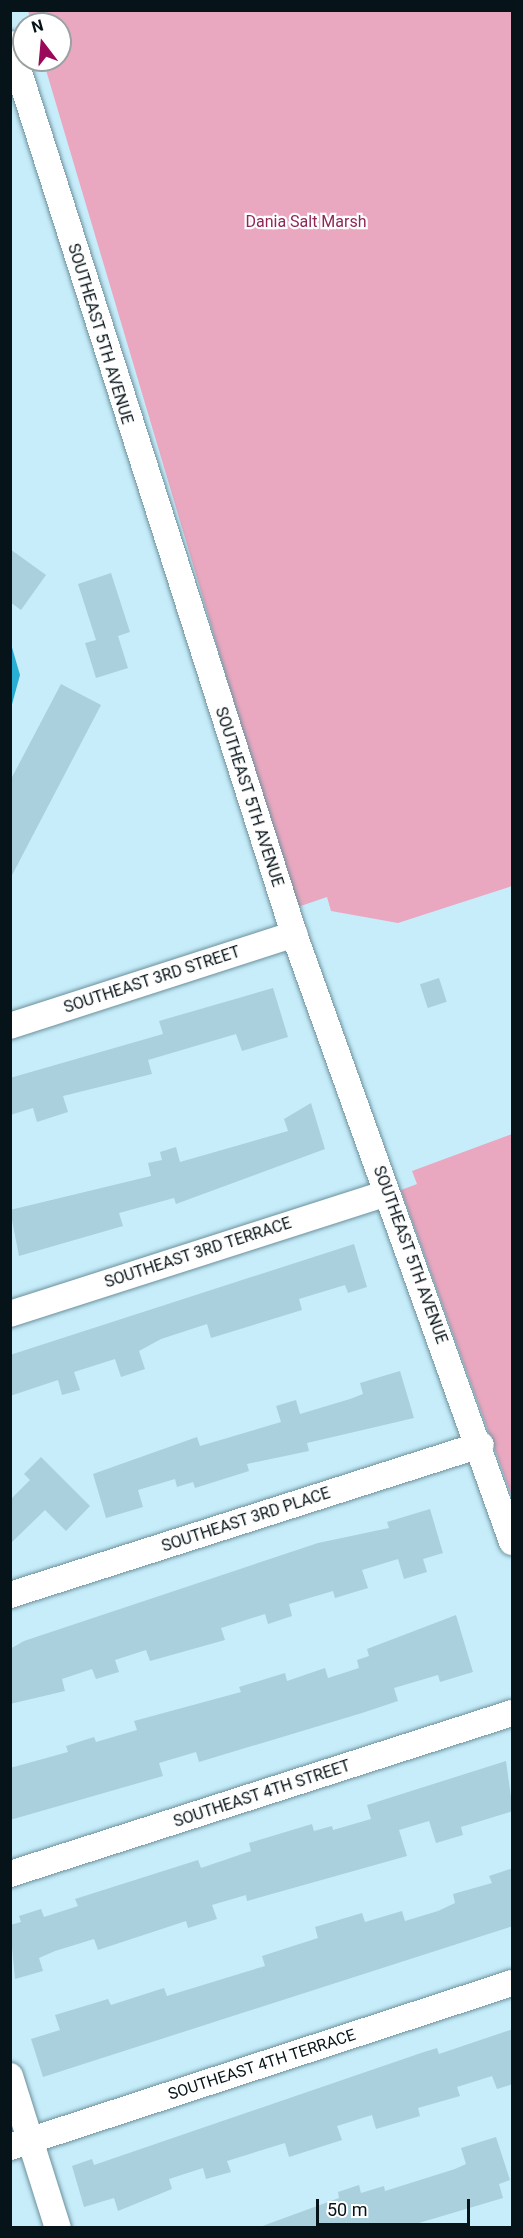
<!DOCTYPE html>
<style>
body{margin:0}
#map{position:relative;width:523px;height:2238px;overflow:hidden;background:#c7edfa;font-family:Roboto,sans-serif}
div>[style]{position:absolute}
.green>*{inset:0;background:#eaa8c0}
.water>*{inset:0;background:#28afd3}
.building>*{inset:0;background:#aacfdd;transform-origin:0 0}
.roads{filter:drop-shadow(0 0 2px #6c909c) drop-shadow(0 0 2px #6c909c)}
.minor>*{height:26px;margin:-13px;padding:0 13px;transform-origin:13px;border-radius:13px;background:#fff}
span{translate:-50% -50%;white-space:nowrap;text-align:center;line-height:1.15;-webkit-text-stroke:4.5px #fff;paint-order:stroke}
.park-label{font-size:16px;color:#902558}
.street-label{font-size:16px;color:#061318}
.frame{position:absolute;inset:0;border:12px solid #061318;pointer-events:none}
.north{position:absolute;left:12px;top:12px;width:60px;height:60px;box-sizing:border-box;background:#fff;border:2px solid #9ba1a3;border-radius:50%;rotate:344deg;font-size:16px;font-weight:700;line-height:24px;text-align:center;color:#061318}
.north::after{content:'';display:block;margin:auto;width:21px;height:27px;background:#9b0a5a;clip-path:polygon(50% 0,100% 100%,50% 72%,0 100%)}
.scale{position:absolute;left:316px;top:2199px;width:154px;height:27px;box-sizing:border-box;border:3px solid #061318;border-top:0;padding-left:8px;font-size:18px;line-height:21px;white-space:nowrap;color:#061318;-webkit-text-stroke:4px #fff;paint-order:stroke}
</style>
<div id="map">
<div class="green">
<i style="clip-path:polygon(28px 11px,512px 11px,512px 886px,398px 923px,331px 911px,327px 897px,295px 908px,43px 60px,60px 60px,60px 24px,32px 24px)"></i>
<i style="clip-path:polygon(512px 1134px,512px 1497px,401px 1190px,417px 1184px,412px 1171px)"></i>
</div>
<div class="water">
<i style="clip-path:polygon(11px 644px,20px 675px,11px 708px)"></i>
</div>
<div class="building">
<i style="clip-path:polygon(10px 549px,46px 575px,21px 610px,10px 602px)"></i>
<i style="clip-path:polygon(111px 573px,130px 632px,118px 636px,128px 668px,96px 678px,85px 643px,96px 640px,78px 584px)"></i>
<i style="clip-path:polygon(61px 684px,101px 705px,10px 879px,10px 781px)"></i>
<i style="left:439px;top:978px;width:25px;height:20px;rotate:72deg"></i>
<i style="clip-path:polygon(273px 988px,288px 1037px,242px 1051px,236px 1034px,148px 1060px,152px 1074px,63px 1096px,68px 1112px,37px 1122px,33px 1108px,10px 1115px,10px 1078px,163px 1034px,159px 1021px)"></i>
<i style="clip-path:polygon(311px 1103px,325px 1149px,176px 1204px,174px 1198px,119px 1213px,123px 1226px,19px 1256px,10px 1210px,151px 1176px,148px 1163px,162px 1160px,160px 1152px,176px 1147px,180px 1162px,288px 1131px,284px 1119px)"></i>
<i style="clip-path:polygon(354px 1244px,367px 1287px,348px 1293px,345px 1285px,299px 1299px,302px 1310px,211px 1338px,207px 1324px,161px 1339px,139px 1351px,145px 1369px,121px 1377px,115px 1359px,74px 1372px,80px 1390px,62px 1395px,58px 1380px,10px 1396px,10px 1355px)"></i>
<i style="clip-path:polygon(400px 1371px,414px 1418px,307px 1443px,309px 1451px,247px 1464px,249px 1471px,195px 1488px,193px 1482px,177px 1487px,175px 1479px,138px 1490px,143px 1507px,106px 1518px,93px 1474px,197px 1437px,200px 1446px,281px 1422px,276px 1406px,296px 1400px,300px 1414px,350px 1399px,363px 1394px,360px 1383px)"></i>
<i style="clip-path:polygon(41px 1457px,90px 1506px,66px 1531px,45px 1510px,10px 1544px,10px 1500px,30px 1480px,24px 1474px)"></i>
<i style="clip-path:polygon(430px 1509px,443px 1553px,423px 1559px,427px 1572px,404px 1579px,398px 1559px,362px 1570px,368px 1588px,335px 1598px,333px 1591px,289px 1604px,292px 1616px,268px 1624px,265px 1614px,221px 1628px,225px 1640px,150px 1661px,146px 1650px,115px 1660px,119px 1672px,96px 1679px,92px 1669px,62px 1679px,65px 1691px,10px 1704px,10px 1649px,24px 1641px,318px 1543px,389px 1528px,387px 1522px)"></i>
<i style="clip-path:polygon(456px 1615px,473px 1672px,440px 1682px,438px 1675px,394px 1688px,398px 1701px,362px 1713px,199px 1762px,196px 1752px,159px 1763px,163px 1776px,10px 1820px,10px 1768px,68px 1752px,66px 1746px,94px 1737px,96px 1742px,137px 1730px,134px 1721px,241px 1692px,239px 1687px,285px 1673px,287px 1681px,325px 1668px,328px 1678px,359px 1668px,357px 1660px,369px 1656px,367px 1649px)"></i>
<i style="clip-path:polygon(506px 1761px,513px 1811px,461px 1827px,463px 1835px,436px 1843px,429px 1821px,399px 1830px,407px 1856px,247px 1901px,246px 1895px,212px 1905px,217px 1919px,188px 1928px,186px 1921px,98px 1950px,94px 1939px,55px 1951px,39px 1958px,43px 1971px,15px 1979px,10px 1925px,21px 1922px,19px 1916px,41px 1909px,44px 1917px,78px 1906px,75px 1899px,198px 1860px,201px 1868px,251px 1851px,249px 1843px,312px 1824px,314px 1831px,332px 1826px,333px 1830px,371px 1819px,367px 1805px)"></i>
<i style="clip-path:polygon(513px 1868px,513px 1926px,43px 2077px,31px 2039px,60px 2030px,55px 2015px,108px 1999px,111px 2005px,164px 1988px,167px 1996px,265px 1966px,262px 1956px,318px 1938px,315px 1927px,362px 1913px,365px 1922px,402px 1911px,405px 1921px,438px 1911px,455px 1903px,453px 1894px,492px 1883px,489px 1876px)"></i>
<i style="clip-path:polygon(513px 2029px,513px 2084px,497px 2089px,492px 2076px,457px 2087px,460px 2096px,418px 2108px,420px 2116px,376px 2129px,372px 2115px,337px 2126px,342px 2140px,289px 2157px,285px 2143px,227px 2161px,231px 2172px,206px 2179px,203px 2168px,169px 2179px,172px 2189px,118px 2211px,114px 2198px,84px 2207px,72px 2166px,92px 2159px,94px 2165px,421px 2053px,437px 2048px,439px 2054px)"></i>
<i style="clip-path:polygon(496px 2137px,510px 2180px,499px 2184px,503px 2198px,402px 2228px,257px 2228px,339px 2198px,338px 2192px,359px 2185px,361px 2193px,384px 2186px,385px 2191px,455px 2169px,466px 2164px,461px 2148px)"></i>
</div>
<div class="roads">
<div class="minor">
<i style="left:10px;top:44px;width:934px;rotate:72.3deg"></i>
<i style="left:294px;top:934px;width:646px;rotate:70.27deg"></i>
<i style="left:10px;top:1026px;width:299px;rotate:-17.9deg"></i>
<i style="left:10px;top:1314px;width:395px;rotate:-17.8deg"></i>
<i style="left:10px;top:1595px;width:494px;rotate:-17.7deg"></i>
<i style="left:10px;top:1874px;width:527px;rotate:-17.78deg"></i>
<i style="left:10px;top:2076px;width:159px;rotate:72.5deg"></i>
<i style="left:10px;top:2147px;width:528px;rotate:-18.09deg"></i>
</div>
</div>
<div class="park-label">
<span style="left:306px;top:222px">Dania Salt Marsh</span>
</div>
<div class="street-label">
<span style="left:100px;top:334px;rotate:73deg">SOUTHEAST 5TH AVENUE</span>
<span style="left:249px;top:797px;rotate:72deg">SOUTHEAST 5TH AVENUE</span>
<span style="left:152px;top:980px;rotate:-18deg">SOUTHEAST 3RD STREET</span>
<span style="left:198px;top:1253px;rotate:-18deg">SOUTHEAST 3RD TERRACE</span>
<span style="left:410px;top:1255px;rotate:70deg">SOUTHEAST 5TH AVENUE</span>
<span style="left:246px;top:1520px;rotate:-18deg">SOUTHEAST 3RD PLACE</span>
<span style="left:262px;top:1794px;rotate:-18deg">SOUTHEAST 4TH STREET</span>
<span style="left:262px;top:2065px;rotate:-18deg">SOUTHEAST 4TH TERRACE</span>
</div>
<div class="frame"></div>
<div class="north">N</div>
<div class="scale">50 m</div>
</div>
